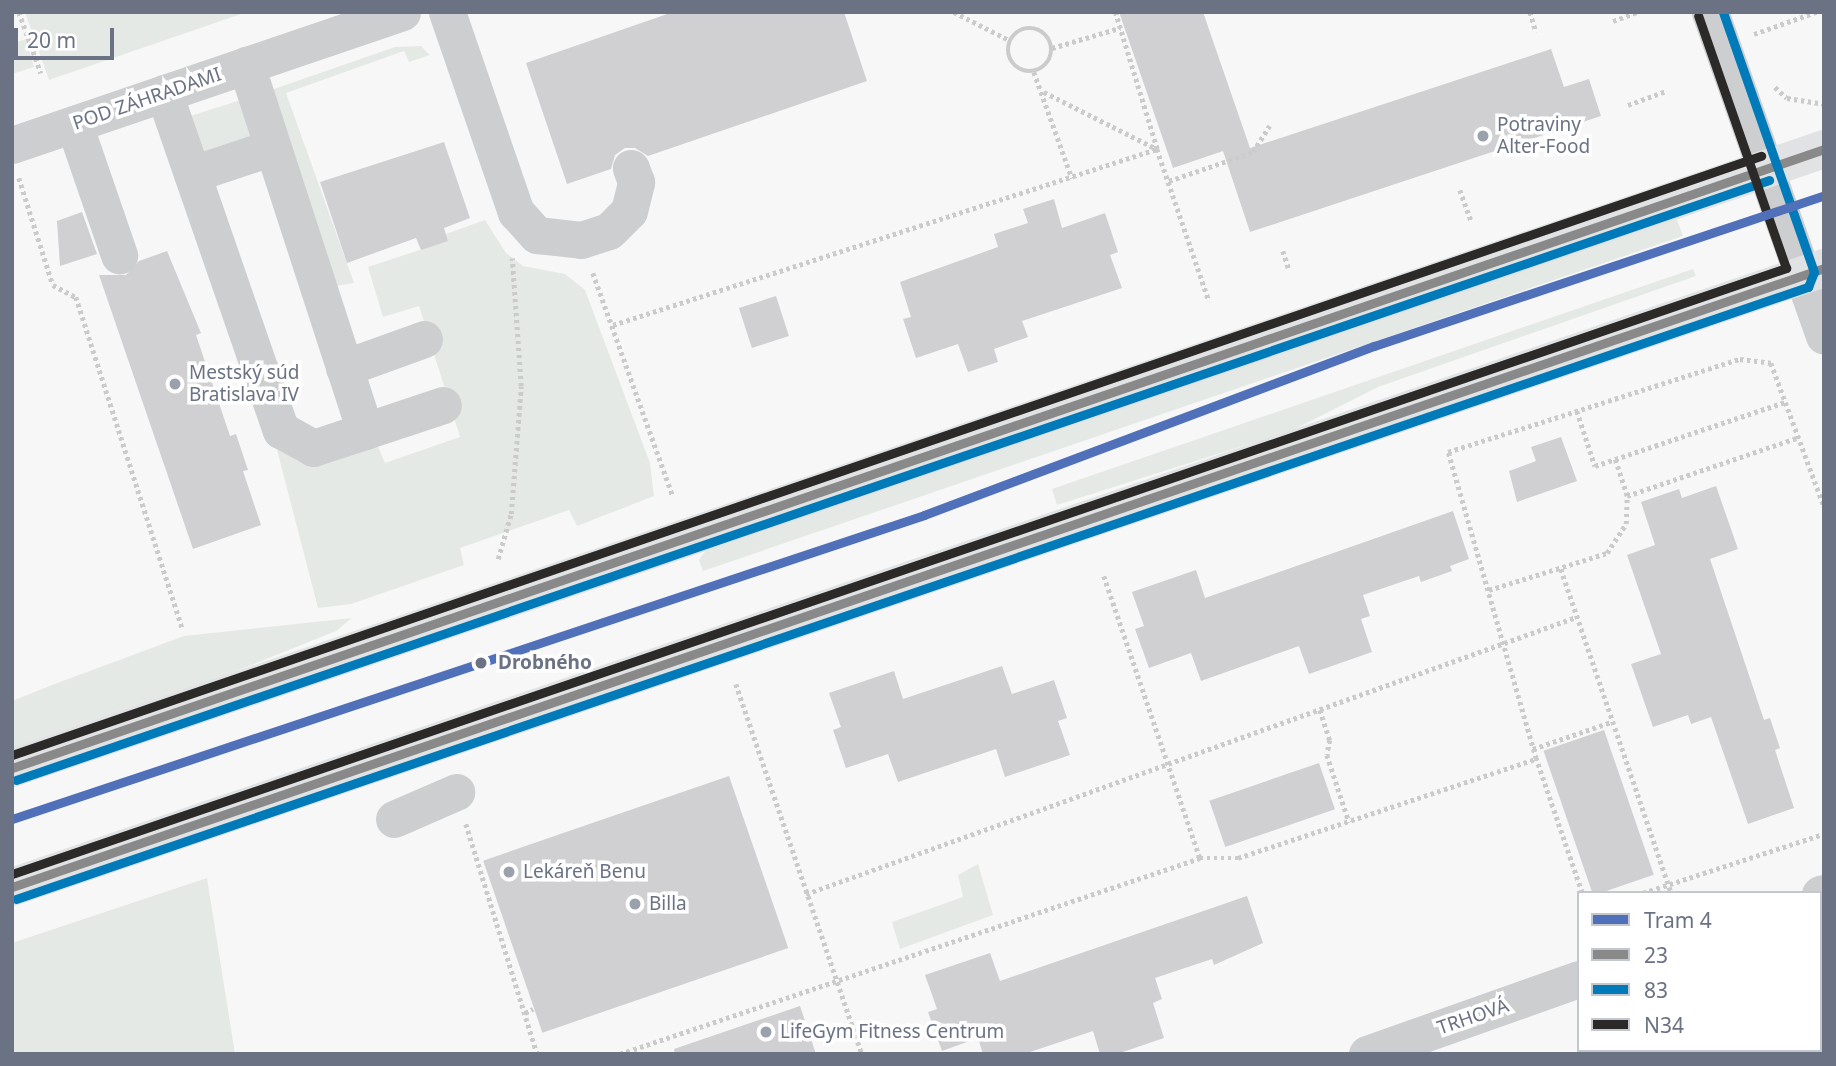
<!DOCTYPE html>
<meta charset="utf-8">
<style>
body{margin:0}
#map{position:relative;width:1836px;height:1066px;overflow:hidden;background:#f7f7f7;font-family:"Noto Sans",sans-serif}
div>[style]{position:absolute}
.green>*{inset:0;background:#e5e9e5}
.building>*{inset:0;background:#d0d0d2;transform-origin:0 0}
.path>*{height:4.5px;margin-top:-2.25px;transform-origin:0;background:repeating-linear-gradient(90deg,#cbcbcc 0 3.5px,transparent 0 7px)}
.path>.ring{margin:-2.25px;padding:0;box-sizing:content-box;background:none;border:4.5px solid #cbcbcc;border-radius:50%}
.minor>*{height:37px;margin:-18.5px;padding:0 18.5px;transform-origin:18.5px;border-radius:18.5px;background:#cdced0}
.major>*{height:38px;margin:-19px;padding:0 19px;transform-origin:19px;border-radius:19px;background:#e1e2e3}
.bus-1>*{height:9px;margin:-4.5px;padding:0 4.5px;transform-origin:4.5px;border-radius:4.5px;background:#898989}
.bus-2>*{height:9px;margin:-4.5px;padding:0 4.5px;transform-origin:4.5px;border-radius:4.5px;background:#007ab8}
.bus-3>*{height:9px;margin:-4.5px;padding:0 4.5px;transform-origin:4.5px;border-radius:4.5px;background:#2b2a29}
.tram-1>*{height:9px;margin:-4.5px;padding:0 4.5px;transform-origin:4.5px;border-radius:4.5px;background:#5071b9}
.dots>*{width:19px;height:19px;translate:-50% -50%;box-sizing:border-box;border:4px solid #fff;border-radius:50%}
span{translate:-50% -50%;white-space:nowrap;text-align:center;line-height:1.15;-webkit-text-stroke:7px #fff;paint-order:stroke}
.street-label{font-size:19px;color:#6a7284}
.poi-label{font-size:19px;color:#6a7284}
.left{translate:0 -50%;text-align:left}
.stop-label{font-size:19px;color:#6a7284;font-weight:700}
.frame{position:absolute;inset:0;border:14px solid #6a7284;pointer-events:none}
.legend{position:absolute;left:1577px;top:891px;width:245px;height:161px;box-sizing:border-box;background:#fff;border:2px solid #c3c7ce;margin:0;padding:9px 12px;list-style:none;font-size:21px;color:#6a7284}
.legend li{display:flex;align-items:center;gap:14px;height:35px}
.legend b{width:35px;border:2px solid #c3c7ce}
.scale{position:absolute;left:14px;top:28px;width:100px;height:32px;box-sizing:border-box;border:4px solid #6a7284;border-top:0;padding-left:9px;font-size:21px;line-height:24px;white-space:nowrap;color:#6a7284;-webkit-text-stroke:5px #fff;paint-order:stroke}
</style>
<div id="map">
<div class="green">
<i style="clip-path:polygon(25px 12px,247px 12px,49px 80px)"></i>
<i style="clip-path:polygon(26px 39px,34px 67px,12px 74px,12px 44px)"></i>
<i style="clip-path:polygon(421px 46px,430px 55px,409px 62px,404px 51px,286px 93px,354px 283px,336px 286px,271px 90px,395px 47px)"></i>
<i style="clip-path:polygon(247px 98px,259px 135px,203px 157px,181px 119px)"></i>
<i style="clip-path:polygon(1676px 217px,1683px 236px,703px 571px,699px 560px,707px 549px)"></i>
<i style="clip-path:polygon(485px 220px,506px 253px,523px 266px,565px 274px,585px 290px,650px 463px,654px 496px,577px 526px,569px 510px,460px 548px,464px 565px,351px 604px,318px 608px,276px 446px,298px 460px,376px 442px,385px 463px,460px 437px,419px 306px,383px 317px,368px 267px,447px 241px,446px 234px)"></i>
<i style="clip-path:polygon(1693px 269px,1696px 276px,1378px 387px,1293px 430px,1057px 505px,1052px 489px)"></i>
<i style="clip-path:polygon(352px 618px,336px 631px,214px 680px,12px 748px,12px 701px,60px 682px,184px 636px)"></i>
<i style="clip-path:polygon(978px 864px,993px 915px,900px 949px,892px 922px,963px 897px,958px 875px)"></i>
<i style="clip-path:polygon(207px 878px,235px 1054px,12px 1054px,12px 943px)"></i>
</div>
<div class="building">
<i style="clip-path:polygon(673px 12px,844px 12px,867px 81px,648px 156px,635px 148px,625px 148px,615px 155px,611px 169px,567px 184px,526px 63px)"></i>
<i style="clip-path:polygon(1119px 12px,1203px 12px,1250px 148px,1551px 49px,1564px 87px,1589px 79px,1601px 116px,1250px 232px,1223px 151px,1173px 168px)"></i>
<i style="clip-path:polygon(444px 142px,470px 218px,444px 228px,448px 241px,421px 250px,416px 238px,347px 263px,320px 182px)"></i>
<i style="clip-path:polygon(1054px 199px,1062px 228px,1105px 213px,1118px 252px,1110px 255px,1122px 288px,1022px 321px,1028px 337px,994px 349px,998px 362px,968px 372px,958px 344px,916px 358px,903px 319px,911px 317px,900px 282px,998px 247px,994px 234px,1028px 223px,1023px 209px)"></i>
<i style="clip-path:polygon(82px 212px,97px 254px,60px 266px,57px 221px)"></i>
<i style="clip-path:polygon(167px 251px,201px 333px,196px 335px,230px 436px,236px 434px,248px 470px,243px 471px,261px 525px,193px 549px,99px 275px,126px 275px,139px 261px)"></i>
<i style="left:776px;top:296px;width:42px;height:39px;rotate:72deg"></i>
<i style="clip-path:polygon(1561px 437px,1577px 481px,1517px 502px,1509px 471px,1536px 461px,1531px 447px)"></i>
<i style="clip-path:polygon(1716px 486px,1738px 549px,1710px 559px,1764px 720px,1770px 718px,1780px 748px,1775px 750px,1794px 808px,1748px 824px,1711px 717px,1691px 724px,1688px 715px,1653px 727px,1631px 664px,1661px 654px,1627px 555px,1655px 545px,1641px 502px,1679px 489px,1682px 498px)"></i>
<i style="clip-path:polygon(1453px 511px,1469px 559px,1450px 566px,1452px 571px,1421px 582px,1419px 576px,1363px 595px,1370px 616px,1361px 619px,1372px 652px,1309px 674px,1299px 646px,1201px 681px,1191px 653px,1149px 668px,1135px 629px,1144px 626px,1132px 592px,1196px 570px,1205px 598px)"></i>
<i style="clip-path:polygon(1002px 666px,1012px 694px,1054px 680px,1067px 718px,1058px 721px,1070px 755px,1005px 777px,996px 749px,898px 782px,888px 754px,846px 768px,833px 730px,841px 727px,829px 693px,894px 671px,903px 699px)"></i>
<i style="left:1604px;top:730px;width:153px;height:64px;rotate:71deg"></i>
<i style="left:1319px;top:763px;width:49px;height:116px;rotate:71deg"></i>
<i style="left:729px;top:776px;width:182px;height:260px;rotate:71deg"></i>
<i style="clip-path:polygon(1247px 896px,1263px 943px,1214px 965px,1212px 959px,1155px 978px,1162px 999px,1153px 1003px,1164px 1038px,1117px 1054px,1100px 1054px,1093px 1031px,1024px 1054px,983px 1054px,978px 1038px,942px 1051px,928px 1012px,937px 1009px,925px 975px,990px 953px,1000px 981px)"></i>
<i style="clip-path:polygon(800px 1006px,816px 1054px,675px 1054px,674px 1049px)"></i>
</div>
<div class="path">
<i style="left:19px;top:12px;width:65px;rotate:70.2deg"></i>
<i style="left:954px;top:12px;width:62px;rotate:27deg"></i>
<i style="left:1530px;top:12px;width:21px;rotate:73deg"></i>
<i style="left:1613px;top:21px;width:27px;rotate:-20deg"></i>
<i class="ring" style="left:1008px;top:28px;width:39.5px;height:39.5px"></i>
<i style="left:1754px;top:34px;width:66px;rotate:-19.5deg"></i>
<i style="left:1052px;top:48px;width:71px;rotate:-16.4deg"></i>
<i style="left:1034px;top:72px;width:113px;rotate:70.3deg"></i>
<i style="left:1775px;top:87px;width:16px;rotate:43deg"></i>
<i style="left:1787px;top:98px;width:37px;rotate:9deg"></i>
<i style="left:1044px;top:92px;width:127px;rotate:26.8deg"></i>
<i style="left:1157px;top:149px;width:161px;rotate:71.1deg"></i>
<i style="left:1628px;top:105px;width:40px;rotate:-20.2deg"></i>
<i style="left:19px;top:178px;width:112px;rotate:72.4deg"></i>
<i style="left:53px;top:285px;width:26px;rotate:28deg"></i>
<i style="left:76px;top:297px;width:347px;rotate:72.2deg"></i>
<i style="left:1169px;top:181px;width:89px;rotate:-19deg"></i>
<i style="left:1253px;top:152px;width:31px;rotate:-58deg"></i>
<i style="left:1460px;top:190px;width:32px;rotate:70deg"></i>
<i style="left:1283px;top:251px;width:19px;rotate:72deg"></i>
<i style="left:593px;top:273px;width:237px;rotate:70.3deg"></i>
<i style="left:613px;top:325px;width:572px;rotate:-17.93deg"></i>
<i style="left:1157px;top:149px;width:143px;rotate:-107deg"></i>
<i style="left:1577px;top:411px;width:58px;rotate:71.9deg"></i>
<i style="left:1595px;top:466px;width:200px;rotate:-18.6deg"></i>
<i style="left:1627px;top:496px;width:182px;rotate:-18.9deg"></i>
<i style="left:498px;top:559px;width:47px;rotate:-73.9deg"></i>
<i style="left:511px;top:514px;width:128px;rotate:-85.5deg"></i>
<i style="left:521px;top:386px;width:128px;rotate:-94deg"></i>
<i style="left:1561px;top:569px;width:342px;rotate:71.2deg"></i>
<i style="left:1104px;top:576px;width:298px;rotate:71.2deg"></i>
<i style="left:1489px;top:590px;width:124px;rotate:-17.4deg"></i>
<i style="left:1607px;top:553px;width:35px;rotate:-57deg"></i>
<i style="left:1626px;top:524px;width:28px;rotate:-88deg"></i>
<i style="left:1627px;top:496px;width:39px;rotate:-108deg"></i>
<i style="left:736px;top:684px;width:391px;rotate:71.2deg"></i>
<i style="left:1320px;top:710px;width:32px;rotate:72deg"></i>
<i style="left:1330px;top:740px;width:15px;rotate:101deg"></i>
<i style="left:1327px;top:755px;width:71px;rotate:71.8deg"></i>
<i style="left:1533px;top:749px;width:83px;rotate:-19.1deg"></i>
<i style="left:466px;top:824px;width:241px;rotate:72.8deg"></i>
<i style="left:1582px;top:893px;width:142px;rotate:-108.9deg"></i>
<i style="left:1536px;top:759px;width:319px;rotate:-106deg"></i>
<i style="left:1448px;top:452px;width:306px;rotate:-17.7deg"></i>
<i style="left:1740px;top:359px;width:31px;rotate:7deg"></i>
<i style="left:1771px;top:363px;width:153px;rotate:69.7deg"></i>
<i style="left:1643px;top:893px;width:190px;rotate:-18.1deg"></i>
<i style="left:806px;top:894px;width:816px;rotate:-19.77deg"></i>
<i style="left:1820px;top:988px;width:4px;rotate:-14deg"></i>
<i style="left:525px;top:1013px;width:9px;rotate:-27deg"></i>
<i style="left:620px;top:1054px;width:612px;rotate:-18.67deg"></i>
<i style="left:1200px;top:858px;width:38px"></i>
<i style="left:1238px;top:858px;width:314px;rotate:-18.4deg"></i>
<i style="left:1635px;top:1054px;width:11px;rotate:-22deg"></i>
</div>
<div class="minor">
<i style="left:447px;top:12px;width:212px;rotate:71deg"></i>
<i style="left:516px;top:212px;width:31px;rotate:48deg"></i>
<i style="left:537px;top:235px;width:44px;rotate:6.5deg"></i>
<i style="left:581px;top:240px;width:29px;rotate:-18deg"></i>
<i style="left:609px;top:231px;width:28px;rotate:-45deg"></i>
<i style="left:629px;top:211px;width:30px;rotate:-76deg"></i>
<i style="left:636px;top:182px;width:15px;rotate:-110deg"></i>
<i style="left:1710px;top:12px;width:343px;rotate:70.6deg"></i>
<i style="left:164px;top:93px;width:357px;rotate:70.9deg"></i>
<i style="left:281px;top:430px;width:37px;rotate:29deg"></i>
<i style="left:313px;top:448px;width:55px;rotate:-18.1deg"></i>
<i style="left:365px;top:431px;width:385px;rotate:-108deg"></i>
<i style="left:74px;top:124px;width:139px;rotate:71deg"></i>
<i style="left:12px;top:145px;width:412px;rotate:-18.8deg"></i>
<i style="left:192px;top:174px;width:85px;rotate:-18.4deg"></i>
<i style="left:344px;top:368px;width:85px;rotate:-19.9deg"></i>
<i style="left:365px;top:431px;width:82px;rotate:-18.4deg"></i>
<i style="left:394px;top:819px;width:68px;rotate:-23.5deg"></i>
<i style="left:1820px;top:894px;width:4px;rotate:-14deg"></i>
<i style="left:1367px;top:1054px;width:225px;rotate:-19.5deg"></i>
</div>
<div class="major">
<i style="left:12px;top:768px;width:1915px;rotate:-18.86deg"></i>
<i style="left:12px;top:887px;width:1915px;rotate:-18.86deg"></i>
</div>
<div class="bus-1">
<i style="left:12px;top:768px;width:1915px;rotate:-18.86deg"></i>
<i style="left:12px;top:887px;width:1915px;rotate:-18.86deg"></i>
</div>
<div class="bus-2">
<i style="left:16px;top:780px;width:1853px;rotate:-18.89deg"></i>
<i style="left:16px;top:899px;width:1894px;rotate:-18.86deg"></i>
<i style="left:1808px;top:287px;width:16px;rotate:-68deg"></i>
<i style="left:1814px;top:272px;width:275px;rotate:-109.3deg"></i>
</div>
<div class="bus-3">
<i style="left:12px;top:755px;width:1849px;rotate:-18.91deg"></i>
<i style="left:12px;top:874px;width:1875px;rotate:-18.86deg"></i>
<i style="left:1786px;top:268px;width:267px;rotate:-109.2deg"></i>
</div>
<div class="tram-1">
<i style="left:12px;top:819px;width:961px;rotate:-18.43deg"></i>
<i style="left:924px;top:515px;width:481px;rotate:-20.6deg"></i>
<i style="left:1374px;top:346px;width:475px;rotate:-18.5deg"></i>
</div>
<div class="dots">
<i style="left:1483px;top:136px;background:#9ba1ac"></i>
<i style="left:175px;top:384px;background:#9ba1ac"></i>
<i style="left:481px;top:663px;background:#6a7284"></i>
<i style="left:509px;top:872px;background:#9ba1ac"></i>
<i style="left:635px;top:904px;background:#9ba1ac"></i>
<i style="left:766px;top:1032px;background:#9ba1ac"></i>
</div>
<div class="street-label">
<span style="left:147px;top:99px;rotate:-19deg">POD ZÁHRADAMI</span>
<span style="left:1473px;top:1017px;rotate:-19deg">TRHOVÁ</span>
</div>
<div class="poi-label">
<span class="left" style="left:1497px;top:136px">Potraviny<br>Alter-Food</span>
<span class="left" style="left:189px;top:384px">Mestský súd<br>Bratislava IV</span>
<span class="left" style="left:523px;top:872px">Lekáreň Benu</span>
<span class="left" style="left:649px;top:904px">Billa</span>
<span class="left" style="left:780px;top:1032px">LifeGym Fitness Centrum</span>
</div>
<div class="stop-label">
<span class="left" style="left:498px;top:663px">Drobného</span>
</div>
<div class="frame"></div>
<ul class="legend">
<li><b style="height:9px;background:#5071b9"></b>Tram 4</li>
<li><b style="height:9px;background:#898989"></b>23</li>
<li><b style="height:9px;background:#007ab8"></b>83</li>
<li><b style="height:9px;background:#2b2a29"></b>N34</li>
</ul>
<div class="scale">20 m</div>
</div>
